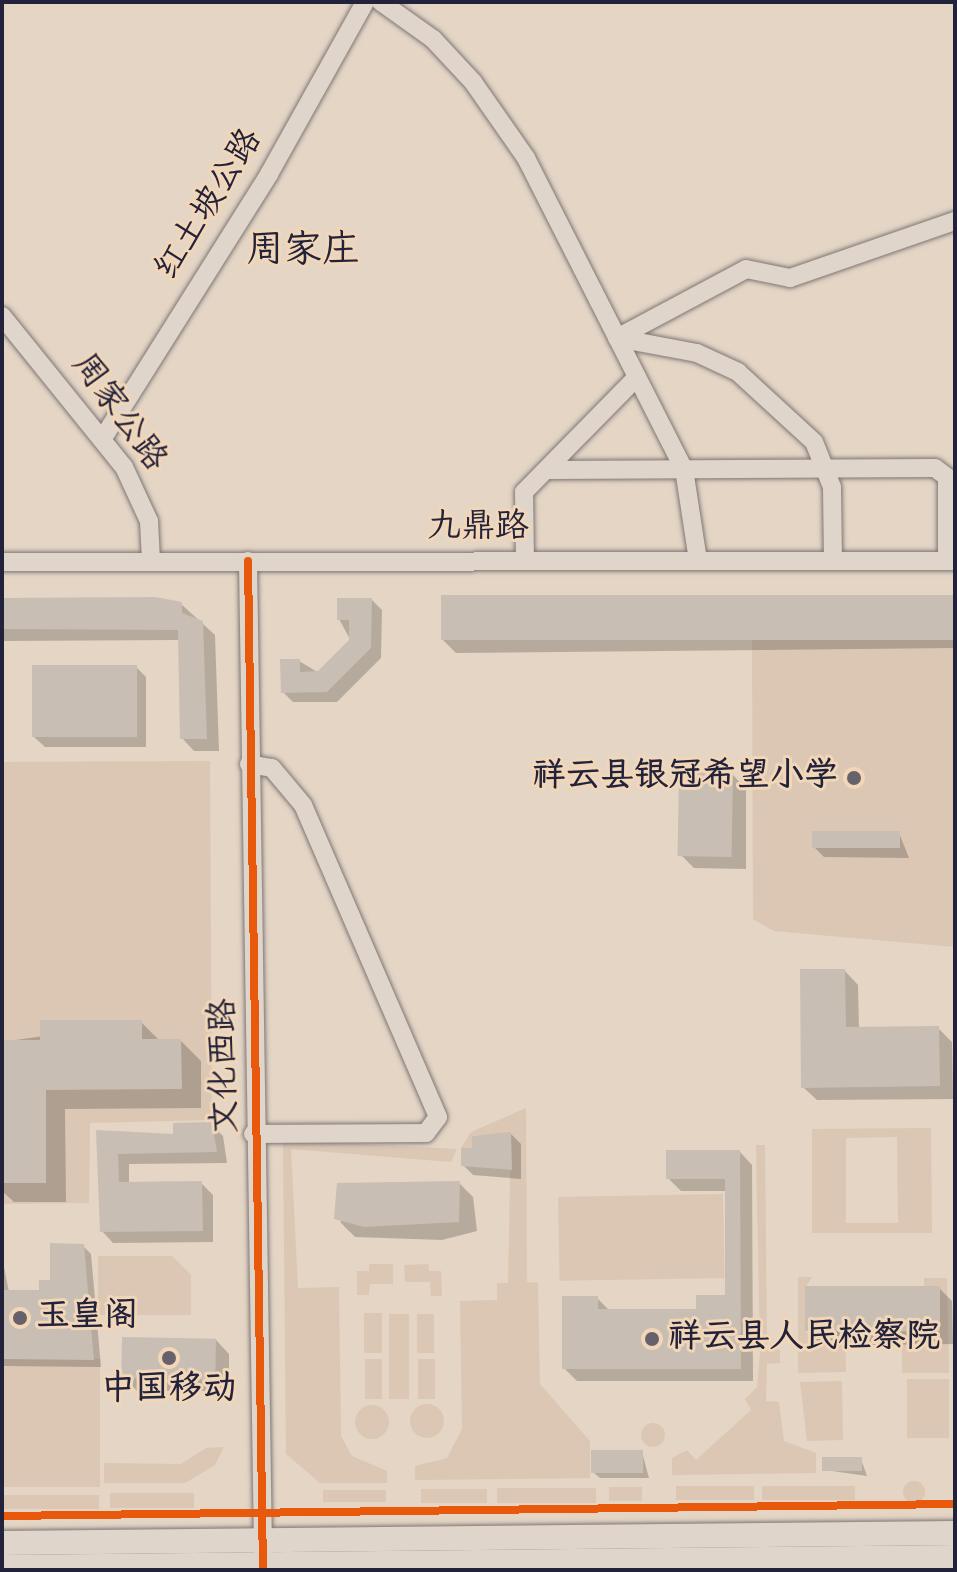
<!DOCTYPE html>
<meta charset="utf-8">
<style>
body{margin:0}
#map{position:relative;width:957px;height:1572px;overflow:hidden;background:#e4d5c5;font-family:"Indie Flower","LXGW WenKai TC",sans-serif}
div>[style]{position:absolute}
.built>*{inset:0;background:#dbc7b4;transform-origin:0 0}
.round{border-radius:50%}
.shadow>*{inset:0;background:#0003}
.building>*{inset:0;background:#c8beb3;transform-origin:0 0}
.roads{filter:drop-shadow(0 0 2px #7e7775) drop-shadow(0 0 2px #7e7775)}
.minor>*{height:18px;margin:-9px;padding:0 9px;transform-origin:9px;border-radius:9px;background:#dfd5ca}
.major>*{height:24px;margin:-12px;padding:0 12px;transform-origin:12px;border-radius:12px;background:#dfd5ca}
.cycleway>*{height:8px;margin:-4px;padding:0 4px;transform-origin:4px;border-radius:4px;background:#e8590c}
.dots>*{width:22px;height:22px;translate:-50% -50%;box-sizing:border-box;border:4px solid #f1d6b8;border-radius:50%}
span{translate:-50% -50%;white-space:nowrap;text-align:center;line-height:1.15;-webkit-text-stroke:6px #f1d6b8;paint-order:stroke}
.street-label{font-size:34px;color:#22223b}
.poi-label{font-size:34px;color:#22223b;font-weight:700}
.right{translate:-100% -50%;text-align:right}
.left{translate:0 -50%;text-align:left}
.quarter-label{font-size:38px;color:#22223b}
.frame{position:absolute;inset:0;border:4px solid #22223b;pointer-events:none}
</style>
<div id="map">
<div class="built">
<i style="clip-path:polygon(955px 637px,955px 947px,774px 931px,753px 919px,752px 638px)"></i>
<i style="clip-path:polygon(210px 761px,212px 1120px,90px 1123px,89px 1203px,2px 1204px,2px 762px)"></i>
<i style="clip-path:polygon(526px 1108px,527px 1282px,538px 1283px,540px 1384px,590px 1441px,590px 1478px,415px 1480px,415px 1466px,447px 1458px,462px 1429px,460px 1301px,497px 1300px,497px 1283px,508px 1283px,511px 1133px,472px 1136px,472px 1148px,461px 1148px,471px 1132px)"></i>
<i style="clip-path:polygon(evenodd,931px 1128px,932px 1233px,812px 1233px,812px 1129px,931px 1128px,897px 1137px,898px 1223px,846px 1223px,846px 1138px,897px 1137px)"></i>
<i style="clip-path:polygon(283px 1140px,457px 1149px,451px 1162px,291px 1149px,298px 1288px,339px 1287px,341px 1436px,352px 1456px,387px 1471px,387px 1483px,320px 1483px,286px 1454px)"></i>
<i style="clip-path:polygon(756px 1145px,765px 1145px,767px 1349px,780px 1350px,780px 1363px,767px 1364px,766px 1401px,779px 1402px,784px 1441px,816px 1453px,816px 1473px,672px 1475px,672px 1458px,687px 1450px,696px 1460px,751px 1410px,745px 1399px,757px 1387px,760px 1354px)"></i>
<i style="left:723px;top:1194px;width:84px;height:165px;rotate:89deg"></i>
<i style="clip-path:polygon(98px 1256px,172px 1256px,191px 1275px,191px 1315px,98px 1315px)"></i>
<i style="clip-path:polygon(369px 1264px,393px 1264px,393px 1284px,370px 1284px,369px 1295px,357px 1295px,357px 1271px,369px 1271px)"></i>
<i style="clip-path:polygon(428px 1264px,429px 1271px,441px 1271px,442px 1296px,431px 1296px,430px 1282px,405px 1282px,404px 1265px)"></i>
<i style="clip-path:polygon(798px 1277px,812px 1277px,805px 1288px,806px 1333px,845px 1332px,846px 1372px,798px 1373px)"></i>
<i style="clip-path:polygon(924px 1278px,947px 1278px,949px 1373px,902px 1373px,902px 1332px,940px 1331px,939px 1286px,924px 1286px)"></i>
<i style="left:364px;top:1313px;width:18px;height:40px"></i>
<i style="left:389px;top:1314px;width:20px;height:85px"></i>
<i style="left:434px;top:1314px;width:39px;height:17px;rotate:90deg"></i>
<i style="left:2px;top:1359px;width:98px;height:128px"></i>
<i style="left:365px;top:1359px;width:17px;height:40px"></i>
<i style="left:418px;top:1359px;width:17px;height:40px"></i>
<i style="left:907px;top:1379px;width:42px;height:59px"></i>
<i style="clip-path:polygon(842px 1381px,843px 1440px,807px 1441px,800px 1382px)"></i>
<i class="round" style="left:410px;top:1404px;width:34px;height:34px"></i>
<i class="round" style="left:355px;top:1405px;width:34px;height:34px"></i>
<i class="round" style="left:641px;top:1423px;width:24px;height:24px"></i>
<i style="clip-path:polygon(224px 1447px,215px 1465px,185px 1483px,104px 1483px,104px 1463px,181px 1464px,206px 1448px)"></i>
<i class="round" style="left:903px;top:1481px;width:22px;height:22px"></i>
<i style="left:754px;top:1486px;width:14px;height:78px;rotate:90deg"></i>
<i style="left:762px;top:1486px;width:93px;height:14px"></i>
<i style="left:609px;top:1487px;width:33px;height:14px"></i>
<i style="left:497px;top:1488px;width:99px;height:15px"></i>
<i style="left:487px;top:1489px;width:14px;height:66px;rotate:90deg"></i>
<i style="left:386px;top:1490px;width:12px;height:63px;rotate:90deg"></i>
<i style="left:110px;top:1493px;width:84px;height:15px"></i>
<i style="left:2px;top:1495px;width:97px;height:14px"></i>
</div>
<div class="shadow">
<i style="clip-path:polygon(955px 598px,955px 648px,456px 653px,442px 639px)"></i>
<i style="clip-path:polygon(372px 600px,382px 610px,381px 658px,337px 702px,293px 702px,283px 692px,299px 661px,319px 673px,351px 641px,339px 619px)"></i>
<i style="clip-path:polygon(2px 603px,181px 604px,215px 635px,219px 751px,194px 751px,182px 738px,180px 640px,2px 641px)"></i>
<i style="clip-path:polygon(136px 667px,146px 677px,146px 747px,45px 747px,34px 737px)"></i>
<i style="clip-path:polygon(733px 775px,746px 789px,746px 869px,694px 868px,681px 855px)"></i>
<i style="clip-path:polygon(899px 833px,909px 858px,824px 857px,814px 847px)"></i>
<i style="clip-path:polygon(845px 971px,858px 985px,859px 1029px,938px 1028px,952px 1042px,953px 1099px,817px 1100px,803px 1087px)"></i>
<i style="clip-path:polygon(141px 1022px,160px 1041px,181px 1041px,201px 1061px,201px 1108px,65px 1109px,66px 1202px,14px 1202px,2px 1191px,2px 1042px)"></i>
<i style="clip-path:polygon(211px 1124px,223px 1136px,227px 1163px,129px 1164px,129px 1184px,201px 1183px,213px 1195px,213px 1242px,113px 1243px,102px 1231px,98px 1132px,175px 1136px)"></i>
<i style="clip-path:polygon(511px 1134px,521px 1144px,521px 1179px,473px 1175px,463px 1165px,474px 1150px)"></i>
<i style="clip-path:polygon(740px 1152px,752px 1165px,753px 1381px,577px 1381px,564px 1368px,597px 1298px,610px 1311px,698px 1311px,727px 1297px,727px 1191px,681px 1191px,668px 1178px)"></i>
<i style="clip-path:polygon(459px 1183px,473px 1197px,477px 1231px,442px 1240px,355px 1237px,341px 1223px,339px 1185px)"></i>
<i style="clip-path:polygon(83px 1246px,91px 1254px,101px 1367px,2px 1366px,2px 1257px,9px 1292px,41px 1292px)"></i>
<i style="clip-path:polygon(939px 1288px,952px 1301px,953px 1344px,821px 1346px,808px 1332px)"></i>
<i style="clip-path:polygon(216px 1340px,229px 1354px,229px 1391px,137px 1391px,124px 1377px)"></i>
<i style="clip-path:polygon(642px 1452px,649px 1478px,600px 1478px,593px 1472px)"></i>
<i style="clip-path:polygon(861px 1459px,867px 1476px,825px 1470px)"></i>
</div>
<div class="building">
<i style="left:441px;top:595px;width:514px;height:45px"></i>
<i style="clip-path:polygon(155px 597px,182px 602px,182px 613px,203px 621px,207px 739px,180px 739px,178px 630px,2px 629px,2px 598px)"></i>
<i style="clip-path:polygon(337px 598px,372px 598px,371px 648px,327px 692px,281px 693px,280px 659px,300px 659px,300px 672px,318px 671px,349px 640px,349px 620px,337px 620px)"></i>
<i style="left:137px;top:665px;width:72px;height:105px;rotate:90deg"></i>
<i style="left:679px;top:772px;width:54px;height:84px;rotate:1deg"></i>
<i style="left:812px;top:831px;width:88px;height:17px"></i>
<i style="clip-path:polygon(800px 969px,845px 969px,846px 1027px,939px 1026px,940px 1086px,801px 1088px)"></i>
<i style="clip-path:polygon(40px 1020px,142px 1020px,142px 1039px,181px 1039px,182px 1089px,46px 1090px,46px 1183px,2px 1183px,2px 1040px,40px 1040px)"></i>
<i style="clip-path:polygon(212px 1122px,217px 1152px,118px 1154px,119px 1182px,202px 1181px,203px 1231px,100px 1232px,96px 1130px,173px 1134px,173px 1123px)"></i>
<i style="clip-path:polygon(511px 1132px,512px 1170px,461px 1166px,461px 1148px,472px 1148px,472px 1136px)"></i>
<i style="clip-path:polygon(666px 1150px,740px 1150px,741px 1369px,562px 1369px,562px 1296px,598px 1296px,598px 1309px,696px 1309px,696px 1295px,725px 1295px,725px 1179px,666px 1179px)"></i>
<i style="clip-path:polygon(460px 1181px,459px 1222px,364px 1227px,334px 1219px,337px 1183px)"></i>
<i style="clip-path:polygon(50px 1243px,84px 1244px,94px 1360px,2px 1359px,2px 1290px,39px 1290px,39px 1280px,50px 1280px)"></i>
<i style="left:940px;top:1286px;width:45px;height:135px;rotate:90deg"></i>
<i style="left:122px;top:1337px;width:94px;height:41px;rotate:1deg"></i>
<i style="left:591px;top:1450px;width:52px;height:23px"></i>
<i style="left:822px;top:1457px;width:40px;height:14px"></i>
</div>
<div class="roads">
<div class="minor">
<i style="left:381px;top:2px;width:64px;rotate:35.4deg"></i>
<i style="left:433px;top:39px;width:59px;rotate:47.1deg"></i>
<i style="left:473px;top:82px;width:93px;rotate:55.1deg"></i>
<i style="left:526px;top:158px;width:349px;rotate:63.1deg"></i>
<i style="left:684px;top:469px;width:93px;rotate:81.3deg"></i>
<i style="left:2px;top:316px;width:194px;rotate:51.1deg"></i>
<i style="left:124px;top:467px;width:60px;rotate:65.2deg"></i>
<i style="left:149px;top:521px;width:40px;rotate:87.1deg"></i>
<i style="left:103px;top:438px;width:312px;rotate:-57.8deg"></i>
<i style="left:269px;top:174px;width:197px;rotate:-60.8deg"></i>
<i style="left:547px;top:470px;width:388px;rotate:-0.3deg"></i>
<i style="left:935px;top:468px;width:15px;rotate:37deg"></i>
<i style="left:947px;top:477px;width:84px;rotate:90deg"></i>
<i style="left:248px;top:561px;width:990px;rotate:89.13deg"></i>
<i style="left:525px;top:561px;width:69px;rotate:-90.8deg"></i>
<i style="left:524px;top:492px;width:161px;rotate:-45.5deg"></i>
<i style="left:833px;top:561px;width:74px;rotate:-90.8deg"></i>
<i style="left:832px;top:487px;width:48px;rotate:-111.8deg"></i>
<i style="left:814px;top:442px;width:103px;rotate:-137.4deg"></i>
<i style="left:738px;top:372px;width:45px;rotate:-155.1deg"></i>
<i style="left:697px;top:353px;width:81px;rotate:-169.4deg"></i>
<i style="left:617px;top:338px;width:146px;rotate:-28.1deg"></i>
<i style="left:746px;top:269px;width:45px;rotate:11.6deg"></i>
<i style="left:790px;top:278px;width:175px;rotate:-19.1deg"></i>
<i style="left:2px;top:562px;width:953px;rotate:-0.06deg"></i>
<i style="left:249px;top:764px;width:23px;rotate:10deg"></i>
<i style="left:272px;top:768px;width:48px;rotate:50deg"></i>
<i style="left:303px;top:805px;width:340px;rotate:66.6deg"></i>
<i style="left:438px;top:1117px;width:20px;rotate:127deg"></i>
<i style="left:426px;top:1133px;width:173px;rotate:179.7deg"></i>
</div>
<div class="major">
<i style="left:2px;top:1543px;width:953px;rotate:-0.6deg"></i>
<i style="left:2px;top:1567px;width:953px;rotate:-0.6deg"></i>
</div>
</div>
<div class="cycleway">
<i style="left:248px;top:561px;width:1009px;rotate:89.15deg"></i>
<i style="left:2px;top:1516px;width:953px;rotate:-0.72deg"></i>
</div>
<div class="dots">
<i style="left:854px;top:778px;background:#66616b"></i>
<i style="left:20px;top:1318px;background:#66616b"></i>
<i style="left:652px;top:1339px;background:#66616b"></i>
<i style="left:169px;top:1358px;background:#66616b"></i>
</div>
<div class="street-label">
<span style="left:210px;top:205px;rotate:-58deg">红土坡公路</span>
<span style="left:118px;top:413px;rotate:54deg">周家公路</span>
<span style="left:478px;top:529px">九鼎路</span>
<span style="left:226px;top:1066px;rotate:-91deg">文化西路</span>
</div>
<div class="poi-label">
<span class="right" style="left:838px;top:778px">祥云县银冠希望小学</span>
<span class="left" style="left:36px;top:1318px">玉皇阁</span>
<span class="left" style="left:668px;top:1339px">祥云县人民检察院</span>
<span style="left:169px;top:1391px">中国移动</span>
</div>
<div class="quarter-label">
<span style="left:303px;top:253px">周家庄</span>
</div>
<div class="frame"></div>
</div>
